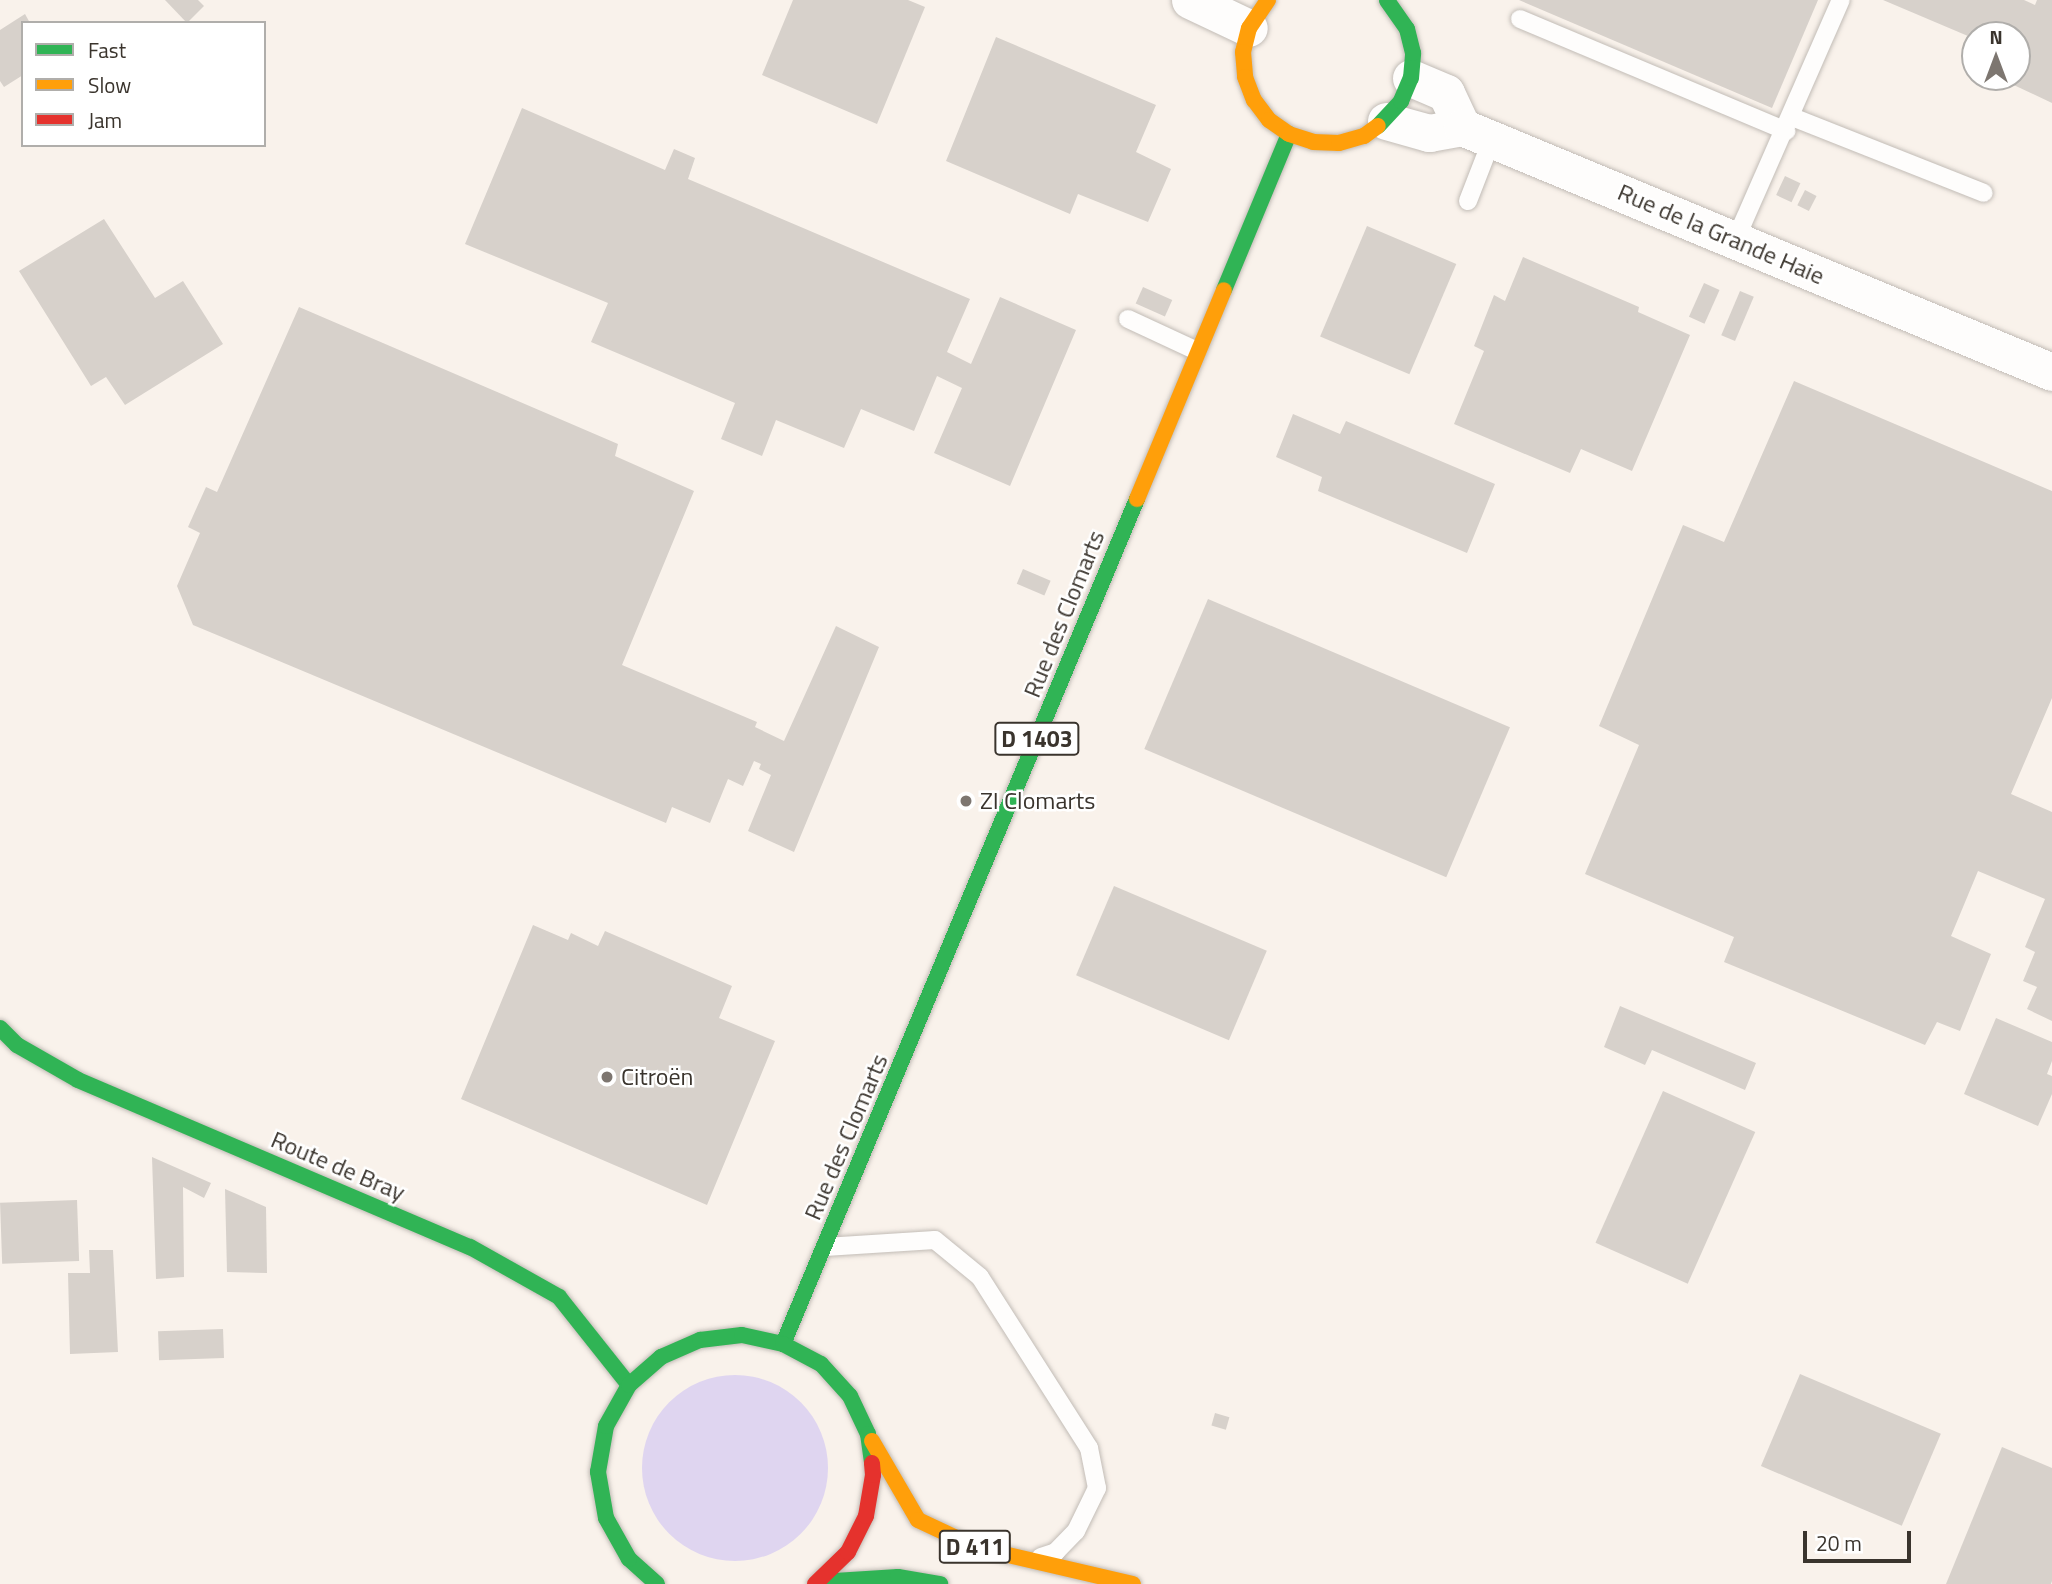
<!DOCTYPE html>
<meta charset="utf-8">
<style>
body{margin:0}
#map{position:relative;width:2052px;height:1584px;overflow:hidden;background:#f9f2eb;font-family:"Titillium Web",sans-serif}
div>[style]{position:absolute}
.green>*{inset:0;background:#dfd5f0}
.round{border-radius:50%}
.building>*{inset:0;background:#d7d1cb;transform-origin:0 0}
.roads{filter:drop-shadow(0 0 2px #c2bcb6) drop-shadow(0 0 2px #c2bcb6)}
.lane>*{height:18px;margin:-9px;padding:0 9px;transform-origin:9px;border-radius:9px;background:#fefdfc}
.street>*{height:37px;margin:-18.5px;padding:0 18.5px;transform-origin:18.5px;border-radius:18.5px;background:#fefdfc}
.fast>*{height:16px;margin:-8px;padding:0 8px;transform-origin:8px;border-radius:8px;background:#30b455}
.slow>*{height:16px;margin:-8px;padding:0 8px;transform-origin:8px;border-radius:8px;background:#ff9f0a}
.jam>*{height:16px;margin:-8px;padding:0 8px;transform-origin:8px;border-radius:8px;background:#e5322d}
.dots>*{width:19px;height:19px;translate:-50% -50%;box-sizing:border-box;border:4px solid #fff;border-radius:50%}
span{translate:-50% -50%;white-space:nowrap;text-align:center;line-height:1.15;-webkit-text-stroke:5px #fff;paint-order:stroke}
.shield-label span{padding:2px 5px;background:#fff;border:2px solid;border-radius:5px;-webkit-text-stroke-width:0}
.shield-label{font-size:23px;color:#3a342d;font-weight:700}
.street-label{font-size:24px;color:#3a342d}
.poi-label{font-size:24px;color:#3a342d}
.left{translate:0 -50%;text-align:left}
.legend{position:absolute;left:21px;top:21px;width:245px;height:126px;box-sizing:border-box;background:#fff;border:2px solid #b0aeab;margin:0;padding:9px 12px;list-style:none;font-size:21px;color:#3a342d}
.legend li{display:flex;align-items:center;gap:14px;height:35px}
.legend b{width:35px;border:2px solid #b0aeab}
.north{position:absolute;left:1961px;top:21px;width:70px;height:70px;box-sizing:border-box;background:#fff;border:2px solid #b0aeab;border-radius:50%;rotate:0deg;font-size:19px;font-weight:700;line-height:28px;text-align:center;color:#3a342d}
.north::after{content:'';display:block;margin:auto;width:24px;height:32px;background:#7d7670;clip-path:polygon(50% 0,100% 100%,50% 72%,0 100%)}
.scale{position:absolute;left:1803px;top:1531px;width:108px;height:32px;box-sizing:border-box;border:4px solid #3a342d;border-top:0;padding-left:9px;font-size:21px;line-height:24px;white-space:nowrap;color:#3a342d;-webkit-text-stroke:5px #fff;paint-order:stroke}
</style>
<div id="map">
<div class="green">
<i class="round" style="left:642px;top:1375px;width:186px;height:186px"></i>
</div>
<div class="building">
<i style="clip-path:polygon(165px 0,198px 0,204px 6px,187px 23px)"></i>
<i style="clip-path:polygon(793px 0,908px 0,925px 7px,877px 124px,762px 75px)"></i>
<i style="clip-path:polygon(1519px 0,1818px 0,1772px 108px)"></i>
<i style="clip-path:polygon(1883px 0,2024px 0,2035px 5px,2037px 0,2052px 0,2052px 103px,2003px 80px,2004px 77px,2017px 77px,2017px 35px,1975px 35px,1975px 39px)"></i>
<i style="clip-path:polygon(25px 14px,30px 23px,23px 23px,23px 75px,4px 87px,0 81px,0 30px)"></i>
<i style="clip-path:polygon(996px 37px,1156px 105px,1136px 152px,1171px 169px,1148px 222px,1078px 194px,1070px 214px,946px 161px)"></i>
<i style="clip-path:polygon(522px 108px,665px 170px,674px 149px,695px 158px,688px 179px,970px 299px,947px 352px,971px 364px,1000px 297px,1076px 330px,1010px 486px,934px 453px,962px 388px,937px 376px,914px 431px,861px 409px,844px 448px,776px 420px,762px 456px,721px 439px,735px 403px,591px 342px,608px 303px,465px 244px)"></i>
<i style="left:1785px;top:176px;width:17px;height:21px;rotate:25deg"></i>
<i style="left:1805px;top:190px;width:13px;height:17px;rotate:27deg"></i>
<i style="clip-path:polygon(104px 219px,155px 298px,183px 281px,223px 344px,125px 405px,106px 377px,91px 386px,19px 271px)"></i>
<i style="left:1367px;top:226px;width:97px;height:120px;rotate:23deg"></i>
<i style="clip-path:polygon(1523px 257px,1639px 307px,1638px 312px,1690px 335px,1632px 471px,1581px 449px,1570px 473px,1454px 424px,1484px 351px,1474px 346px,1494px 295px,1505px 301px)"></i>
<i style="left:1704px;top:283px;width:17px;height:37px;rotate:24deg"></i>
<i style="left:1143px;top:287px;width:32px;height:18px;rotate:24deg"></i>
<i style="left:1740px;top:291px;width:15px;height:48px;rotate:23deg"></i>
<i style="clip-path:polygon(299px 307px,618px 444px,615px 456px,694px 491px,622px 665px,757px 722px,755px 727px,784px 741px,836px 626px,879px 647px,794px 852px,748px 831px,771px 775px,759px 769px,761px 764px,754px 761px,743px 786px,728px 779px,710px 823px,672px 807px,666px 823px,193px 625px,177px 586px,200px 533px,188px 527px,206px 487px,217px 492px)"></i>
<i style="clip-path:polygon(1794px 381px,2052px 491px,2052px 698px,2011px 794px,2052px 812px,2052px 1021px,2027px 1009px,2037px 987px,2023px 981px,2035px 952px,2025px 947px,2045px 899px,1978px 871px,1951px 936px,1991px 954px,1960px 1031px,1937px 1022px,1925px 1045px,1724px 962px,1734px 937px,1585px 874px,1639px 745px,1599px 726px,1683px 525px,1724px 542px)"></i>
<i style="clip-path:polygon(1293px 414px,1340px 434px,1346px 421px,1495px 484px,1467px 553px,1318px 491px,1322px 477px,1276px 457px)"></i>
<i style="left:1023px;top:569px;width:30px;height:16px;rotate:23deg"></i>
<i style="left:1208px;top:599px;width:328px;height:163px;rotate:23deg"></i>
<i style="left:1114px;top:886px;width:166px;height:97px;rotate:23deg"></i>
<i style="clip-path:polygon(533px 925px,568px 940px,571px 933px,598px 946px,605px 931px,732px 986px,719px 1018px,775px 1041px,707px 1205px,461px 1099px)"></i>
<i style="clip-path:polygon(1620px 1006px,1756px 1063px,1745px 1090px,1652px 1050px,1645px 1065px,1604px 1047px)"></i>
<i style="clip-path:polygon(1996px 1018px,2052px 1042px,2052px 1061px,2047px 1074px,2052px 1076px,2052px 1094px,2038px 1126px,1964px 1094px)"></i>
<i style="left:1663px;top:1091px;width:101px;height:166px;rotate:24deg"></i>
<i style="clip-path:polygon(152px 1157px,211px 1183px,204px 1198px,183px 1187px,184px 1277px,156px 1279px)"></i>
<i style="clip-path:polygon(225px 1189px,266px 1207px,267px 1273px,227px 1272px)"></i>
<i style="left:77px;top:1200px;width:61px;height:77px;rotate:88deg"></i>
<i style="clip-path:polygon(89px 1250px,113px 1250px,118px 1352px,70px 1354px,68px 1273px,90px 1273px)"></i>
<i style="left:223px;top:1329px;width:29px;height:65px;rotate:88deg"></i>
<i style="left:1800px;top:1374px;width:153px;height:100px;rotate:23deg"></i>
<i style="left:1215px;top:1413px;width:15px;height:13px;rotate:16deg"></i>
<i style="clip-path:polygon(2002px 1447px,2052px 1468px,2052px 1581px,2051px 1584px,1946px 1584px)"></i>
</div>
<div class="roads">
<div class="lane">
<i style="left:1520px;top:19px;width:289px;rotate:22.8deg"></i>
<i style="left:1792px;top:117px;width:206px;rotate:21.6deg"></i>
<i style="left:1468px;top:201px;width:66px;rotate:-68.8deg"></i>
<i style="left:1735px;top:241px;width:263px;rotate:-66.3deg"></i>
<i style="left:1128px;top:319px;width:76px;rotate:24.9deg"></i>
<i style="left:825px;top:1247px;width:110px;rotate:-3.6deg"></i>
<i style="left:935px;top:1240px;width:58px;rotate:39.4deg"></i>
<i style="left:980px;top:1277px;width:203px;rotate:57.5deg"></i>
<i style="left:1089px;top:1448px;width:41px;rotate:78.7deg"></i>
<i style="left:1097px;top:1488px;width:48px;rotate:116deg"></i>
<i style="left:1076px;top:1531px;width:29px;rotate:134deg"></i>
<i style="left:1056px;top:1552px;width:16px;rotate:162deg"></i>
</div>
<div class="street">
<i style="left:1190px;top:0;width:65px;rotate:25.4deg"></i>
<i style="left:1411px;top:78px;width:38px;rotate:23deg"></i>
<i style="left:1446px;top:93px;width:38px;rotate:65deg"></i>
<i style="left:1386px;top:121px;width:45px;rotate:15.6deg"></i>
<i style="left:1429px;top:133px;width:34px;rotate:-10deg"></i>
<i style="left:1462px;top:127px;width:639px;rotate:22.55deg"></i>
</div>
<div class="fast">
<i style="left:1378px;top:126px;width:34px;rotate:-47deg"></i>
<i style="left:1401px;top:101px;width:25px;rotate:-67deg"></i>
<i style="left:1411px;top:78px;width:25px;rotate:-85deg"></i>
<i style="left:1413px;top:53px;width:25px;rotate:-104deg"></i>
<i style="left:1407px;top:29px;width:35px;rotate:-125deg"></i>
<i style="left:1224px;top:290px;width:169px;rotate:-67.4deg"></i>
<i style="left:0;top:1028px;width:24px;rotate:45deg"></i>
<i style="left:17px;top:1045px;width:70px;rotate:29.8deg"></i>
<i style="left:78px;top:1080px;width:426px;rotate:23.1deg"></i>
<i style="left:470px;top:1247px;width:102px;rotate:29.3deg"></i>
<i style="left:559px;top:1297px;width:112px;rotate:51.5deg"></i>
<i style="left:783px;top:1344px;width:916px;rotate:-67.27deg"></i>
<i style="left:819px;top:1582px;width:79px;rotate:-3.6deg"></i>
<i style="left:898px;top:1577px;width:43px;rotate:9.5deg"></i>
<i style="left:657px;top:1584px;width:38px;rotate:-138deg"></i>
<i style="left:629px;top:1559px;width:47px;rotate:-119.3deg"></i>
<i style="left:606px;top:1518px;width:47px;rotate:-99.9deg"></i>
<i style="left:598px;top:1472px;width:47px;rotate:-80.1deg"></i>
<i style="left:606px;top:1426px;width:47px;rotate:-60.7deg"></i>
<i style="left:629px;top:1385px;width:43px;rotate:-41.2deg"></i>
<i style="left:661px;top:1357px;width:43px;rotate:-23.6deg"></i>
<i style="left:700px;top:1340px;width:42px;rotate:-6.8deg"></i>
<i style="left:742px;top:1335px;width:42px;rotate:12.4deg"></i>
<i style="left:783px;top:1344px;width:43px;rotate:27.8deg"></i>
<i style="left:821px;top:1364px;width:43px;rotate:47.8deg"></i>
<i style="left:850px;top:1396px;width:42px;rotate:64.7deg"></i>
<i style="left:868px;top:1434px;width:29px;rotate:82deg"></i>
</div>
<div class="slow">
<i style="left:1268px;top:0;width:34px;rotate:124deg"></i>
<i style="left:1249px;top:28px;width:25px;rotate:104deg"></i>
<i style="left:1243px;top:52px;width:25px;rotate:85deg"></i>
<i style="left:1245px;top:77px;width:25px;rotate:69deg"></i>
<i style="left:1254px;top:100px;width:25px;rotate:53deg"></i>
<i style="left:1269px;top:120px;width:24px;rotate:35deg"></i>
<i style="left:1289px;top:134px;width:25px;rotate:18deg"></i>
<i style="left:1313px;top:142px;width:26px;rotate:2deg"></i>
<i style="left:1339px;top:143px;width:26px;rotate:-16deg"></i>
<i style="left:1364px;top:136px;width:17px;rotate:-36deg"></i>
<i style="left:1137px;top:499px;width:226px;rotate:-67.4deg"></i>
<i style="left:872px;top:1441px;width:91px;rotate:59.8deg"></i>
<i style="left:918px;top:1520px;width:66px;rotate:25deg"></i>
<i style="left:978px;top:1548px;width:159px;rotate:13.1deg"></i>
</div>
<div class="jam">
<i style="left:815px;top:1584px;width:46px;rotate:-44.1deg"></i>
<i style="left:848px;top:1552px;width:40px;rotate:-63.4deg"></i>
<i style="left:866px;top:1516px;width:42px;rotate:-80.3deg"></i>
<i style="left:873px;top:1475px;width:12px;rotate:-95deg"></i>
</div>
</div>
<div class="dots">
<i style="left:966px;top:801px;background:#7d7670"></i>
<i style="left:607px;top:1077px;background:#7d7670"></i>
</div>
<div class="shield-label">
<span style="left:1037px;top:739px">D 1403</span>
<span style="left:975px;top:1547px">D 411</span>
</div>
<div class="street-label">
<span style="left:1721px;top:234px;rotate:23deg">Rue de la Grande Haie</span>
<span style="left:1064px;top:614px;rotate:-68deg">Rue des Clomarts</span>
<span style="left:846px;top:1137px;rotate:-67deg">Rue des Clomarts</span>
<span style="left:338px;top:1166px;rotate:23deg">Route de Bray</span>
</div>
<div class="poi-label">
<span class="left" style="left:980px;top:801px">ZI Clomarts</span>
<span class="left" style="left:621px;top:1077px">Citroën</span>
</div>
<ul class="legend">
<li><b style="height:9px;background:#30b455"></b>Fast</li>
<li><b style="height:9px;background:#ff9f0a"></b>Slow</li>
<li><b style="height:9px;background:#e5322d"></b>Jam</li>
</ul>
<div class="north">N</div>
<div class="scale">20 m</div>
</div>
